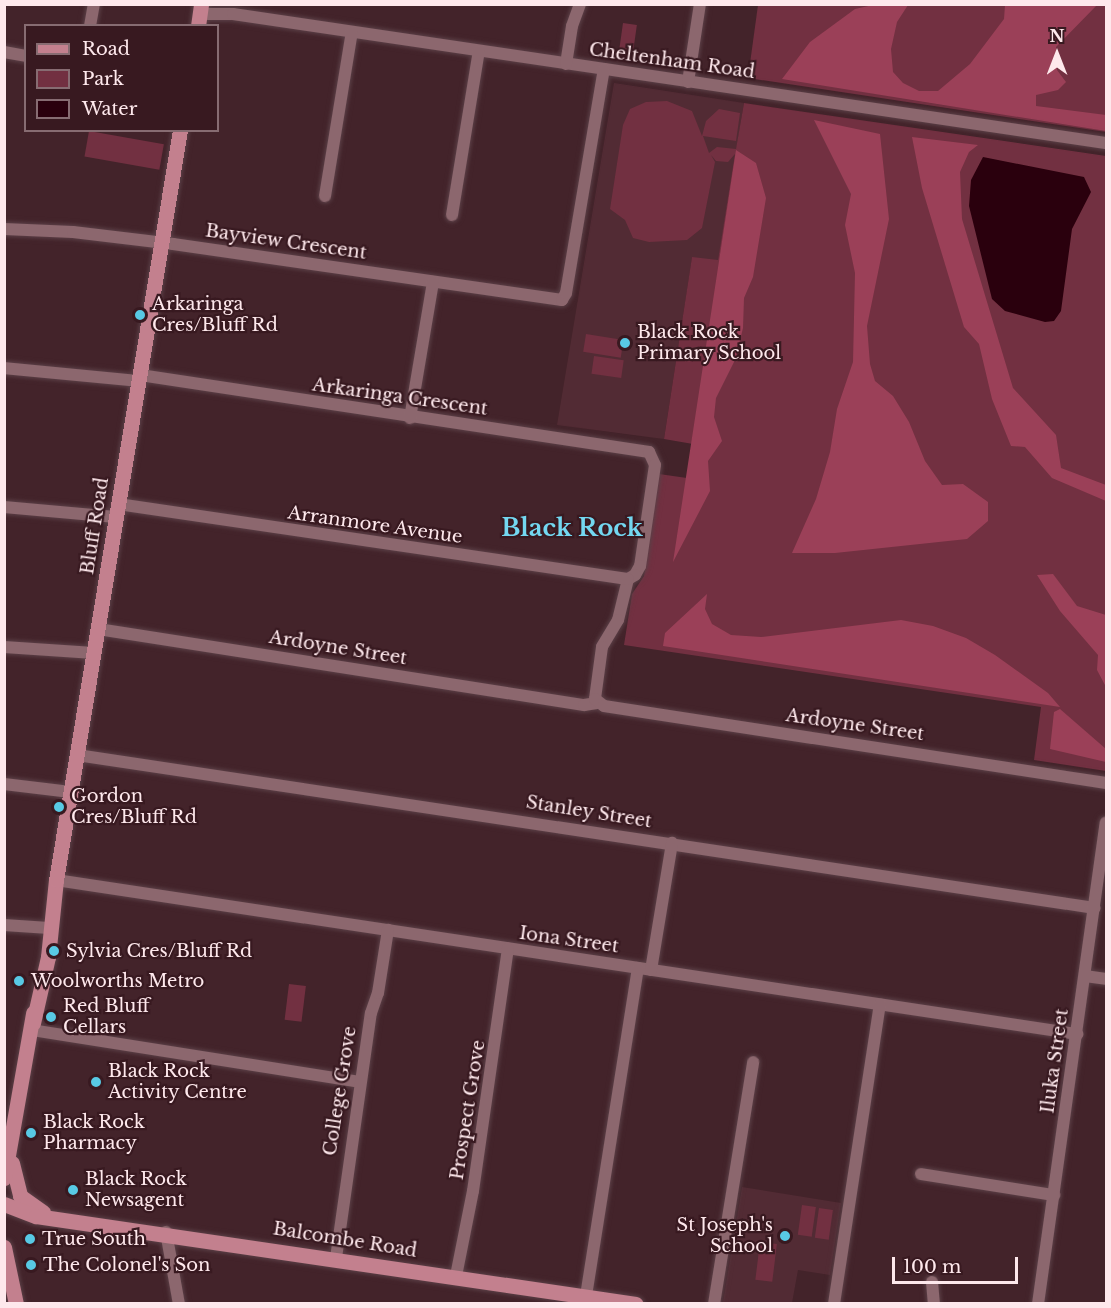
<!DOCTYPE html>
<style>
body{margin:0}
#map{position:relative;width:1111px;height:1308px;overflow:hidden;background:#43232a;font-family:"Libre Baskerville",serif}
div>[style]{position:absolute}
.built>*{inset:0;background:#522b34}
.green>*{inset:0;background:#723041;transform-origin:0 0}
.forest>*{inset:0;background:#9b4058}
.water>*{inset:0;background:#2a000d}
.roads{filter:drop-shadow(0 0 2px #5b4047) drop-shadow(0 0 2px #5b4047)}
.minor>*{height:12px;margin:-6px;padding:0 6px;transform-origin:6px;border-radius:6px;background:#8c676e}
.major>*{height:15px;margin:-7.5px;padding:0 7.5px;transform-origin:7.5px;border-radius:7.5px;background:#c3808e}
.dots>*{width:16px;height:16px;translate:-50% -50%;box-sizing:border-box;border:3px solid #381920;border-radius:50%}
span{translate:-50% -50%;white-space:nowrap;text-align:center;line-height:1.15;-webkit-text-stroke:4.5px #381920;paint-order:stroke}
.street-label{font-size:18px;color:#fee8ec}
.poi-label{font-size:18px;color:#fee8ec}
.left{translate:0 -50%;text-align:left}
.right{translate:-100% -50%;text-align:right}
.district-label{font-size:24px;color:#73d7f0;font-weight:700}
.frame{position:absolute;inset:0;border:6px solid #fee8ec;pointer-events:none}
.legend{position:absolute;left:24px;top:24px;width:195px;height:108px;box-sizing:border-box;background:#381920;border:2px solid #876c72;margin:0;padding:8px 10px;list-style:none;font-size:18px;color:#fee8ec}
.legend li{display:flex;align-items:center;gap:12px;height:30px}
.legend b{width:30px;border:2px solid #876c72}
.north{position:absolute;left:1027px;top:24px;width:60px;height:60px;-webkit-text-stroke:4px #381920;paint-order:stroke;rotate:0deg;font-size:16px;font-weight:700;line-height:24px;text-align:center;color:#fee8ec}
.north::after{content:'';display:block;margin:auto;width:21px;height:27px;background:#fee8ec;clip-path:polygon(50% 0,100% 100%,50% 72%,0 100%)}
.scale{position:absolute;left:892px;top:1257px;width:126px;height:27px;box-sizing:border-box;border:3px solid #fee8ec;border-top:0;padding-left:8px;font-size:18px;line-height:21px;white-space:nowrap;color:#fee8ec;-webkit-text-stroke:4px #381920;paint-order:stroke}
</style>
<div id="map">
<div class="built">
<i style="clip-path:polygon(614px 83px,744px 103px,718px 261px,692px 258px,664px 439px,557px 425px)"></i>
<i style="clip-path:polygon(742px 1187px,841px 1203px,830px 1275px,798px 1270px,792px 1303px,723px 1302px)"></i>
</div>
<div class="green">
<i style="clip-path:polygon(758px 5px,1106px 5px,1106px 132px,748px 78px)"></i>
<i style="left:623px;top:23px;width:14px;height:30px;rotate:8deg"></i>
<i style="clip-path:polygon(667px 101px,692px 111px,702px 136px,706px 121px,719px 109px,740px 113px,736px 141px,703px 136px,709px 153px,717px 147px,736px 149px,744px 103px,1106px 156px,1106px 771px,1034px 760px,1041px 707px,624px 645px,632px 594px,644px 576px,659px 474px,687px 478px,693px 444px,664px 439px,692px 257px,718px 260px,735px 154px,728px 162px,716px 161px,711px 155px,715px 162px,702px 228px,687px 240px,649px 242px,633px 238px,625px 220px,610px 209px,623px 125px,630px 109px,646px 102px)"></i>
<i style="left:89px;top:131px;width:76px;height:26px;rotate:10deg"></i>
<i style="left:586px;top:334px;width:38px;height:18px;rotate:9deg"></i>
<i style="left:594px;top:356px;width:30px;height:18px;rotate:8deg"></i>
<i style="left:289px;top:984px;width:17px;height:36px;rotate:7deg"></i>
<i style="left:802px;top:1205px;width:14px;height:30px;rotate:8deg"></i>
<i style="left:819px;top:1208px;width:14px;height:30px;rotate:8deg"></i>
<i style="left:760px;top:1242px;width:17px;height:38px;rotate:7deg"></i>
</div>
<div class="forest">
<i style="clip-path:polygon(873px 5px,908px 5px,897px 22px,891px 49px,893px 72px,903px 83px,919px 91px,938px 91px,970px 64px,1004px 19px,1005px 5px,1097px 5px,1056px 47px,1057px 70px,1066px 82px,1058px 90px,1036px 95px,1036px 106px,1106px 115px,1106px 131px,782px 79px,810px 42px,855px 9px)"></i>
<i style="clip-path:polygon(814px 120px,880px 134px,889px 219px,867px 326px,870px 364px,875px 381px,893px 396px,909px 422px,925px 461px,942px 485px,963px 484px,988px 502px,988px 521px,967px 539px,835px 553px,792px 553px,816px 499px,830px 452px,837px 409px,853px 362px,855px 273px,845px 225px,851px 194px)"></i>
<i style="clip-path:polygon(912px 137px,978px 145px,969px 152px,960px 172px,962px 219px,1013px 388px,1056px 435px,1061px 468px,1106px 485px,1106px 501px,1052px 478px,1025px 447px,1011px 446px,992px 399px,979px 344px,964px 327px,922px 188px)"></i>
<i style="clip-path:polygon(736px 150px,756px 163px,766px 198px,753px 277px,744px 298px,743px 328px,735px 360px,716px 398px,714px 417px,722px 441px,708px 461px,710px 491px,673px 562px)"></i>
<i style="clip-path:polygon(1053px 574px,1077px 606px,1106px 615px,1106px 687px,1097px 670px,1098px 655px,1060px 611px,1037px 575px)"></i>
<i style="clip-path:polygon(707px 594px,705px 609px,712px 624px,731px 635px,761px 637px,901px 620px,933px 626px,966px 638px,995px 655px,1048px 693px,1060px 707px,663px 646px,665px 633px)"></i>
<i style="clip-path:polygon(1060px 709px,1106px 749px,1106px 762px,1050px 749px,1054px 712px)"></i>
</div>
<div class="water">
<i style="clip-path:polygon(983px 157px,1084px 177px,1091px 192px,1072px 229px,1061px 311px,1054px 321px,1045px 322px,1005px 311px,992px 299px,969px 206px,971px 180px)"></i>
</div>
<div class="roads">
<div class="minor">
<i style="left:199px;top:14px;width:34px"></i>
<i style="left:233px;top:14px;width:882px;rotate:8.41deg"></i>
<i style="left:90px;top:26px;width:22px;rotate:-80deg"></i>
<i style="left:4px;top:52px;width:22px;rotate:10deg"></i>
<i style="left:566px;top:64px;width:38px;rotate:-81deg"></i>
<i style="left:572px;top:26px;width:23px;rotate:-70deg"></i>
<i style="left:688px;top:82px;width:79px;rotate:-81.3deg"></i>
<i style="left:325px;top:196px;width:166px;rotate:-80.7deg"></i>
<i style="left:452px;top:215px;width:166px;rotate:-80.7deg"></i>
<i style="left:4px;top:229px;width:69px;rotate:2.5deg"></i>
<i style="left:73px;top:232px;width:101px;rotate:6.8deg"></i>
<i style="left:173px;top:244px;width:393px;rotate:8.2deg"></i>
<i style="left:562px;top:300px;width:8px;rotate:-60deg"></i>
<i style="left:566px;top:293px;width:227px;rotate:-80.4deg"></i>
<i style="left:4px;top:368px;width:136px;rotate:5.5deg"></i>
<i style="left:140px;top:375px;width:515px;rotate:8.6deg"></i>
<i style="left:649px;top:452px;width:14px;rotate:65deg"></i>
<i style="left:655px;top:465px;width:102px;rotate:98.4deg"></i>
<i style="left:640px;top:566px;width:10px;rotate:119deg"></i>
<i style="left:635px;top:575px;width:8px;rotate:150deg"></i>
<i style="left:628px;top:579px;width:42px;rotate:103.7deg"></i>
<i style="left:618px;top:620px;width:31px;rotate:121deg"></i>
<i style="left:602px;top:647px;width:52px;rotate:97.7deg"></i>
<i style="left:410px;top:418px;width:138px;rotate:-80.4deg"></i>
<i style="left:118px;top:504px;width:515px;rotate:8.37deg"></i>
<i style="left:4px;top:507px;width:112px;rotate:5.1deg"></i>
<i style="left:98px;top:629px;width:492px;rotate:8.9deg"></i>
<i style="left:584px;top:705px;width:13px;rotate:-9deg"></i>
<i style="left:4px;top:647px;width:90px;rotate:3.8deg"></i>
<i style="left:595px;top:699px;width:11px;rotate:38deg"></i>
<i style="left:604px;top:706px;width:508px;rotate:8.72deg"></i>
<i style="left:77px;top:755px;width:1029px;rotate:8.55deg"></i>
<i style="left:4px;top:784px;width:67px;rotate:6.8deg"></i>
<i style="left:56px;top:880px;width:1033px;rotate:8.58deg"></i>
<i style="left:4px;top:925px;width:45px;rotate:3.8deg"></i>
<i style="left:651px;top:970px;width:129px;rotate:-80.6deg"></i>
<i style="left:1085px;top:976px;width:21px;rotate:8deg"></i>
<i style="left:32px;top:1030px;width:332px;rotate:9deg"></i>
<i style="left:921px;top:1174px;width:135px;rotate:9deg"></i>
<i style="left:166px;top:1232px;width:73px;rotate:79.8deg"></i>
<i style="left:336px;top:1258px;width:247px;rotate:-81.9deg"></i>
<i style="left:371px;top:1013px;width:21px;rotate:-71deg"></i>
<i style="left:378px;top:993px;width:64px;rotate:-81deg"></i>
<i style="left:456px;top:1276px;width:87px;rotate:-78.7deg"></i>
<i style="left:473px;top:1191px;width:245px;rotate:-81.8deg"></i>
<i style="left:932px;top:1282px;width:22px;rotate:85deg"></i>
<i style="left:586px;top:1296px;width:332px;rotate:-81deg"></i>
<i style="left:714px;top:1304px;width:245px;rotate:-80.8deg"></i>
<i style="left:834px;top:1304px;width:303px;rotate:-81.3deg"></i>
<i style="left:1038px;top:1304px;width:486px;rotate:-82deg"></i>
</div>
<div class="major">
<i style="left:198px;top:26px;width:22px;rotate:-82deg"></i>
<i style="left:33px;top:1023px;width:68px;rotate:-77.2deg"></i>
<i style="left:48px;top:957px;width:77px;rotate:-84.1deg"></i>
<i style="left:56px;top:880px;width:760px;rotate:-80.61deg"></i>
<i style="left:12px;top:1163px;width:34px;rotate:76deg"></i>
<i style="left:20px;top:1196px;width:28px;rotate:35deg"></i>
<i style="left:4px;top:1178px;width:168px;rotate:-80deg"></i>
<i style="left:4px;top:1204px;width:34px;rotate:21deg"></i>
<i style="left:36px;top:1216px;width:606px;rotate:8.34deg"></i>
<i style="left:4px;top:1247px;width:58px;rotate:78.1deg"></i>
</div>
</div>
<div class="dots">
<i style="left:140px;top:315px;background:#58c9e4"></i>
<i style="left:625px;top:343px;background:#58c9e4"></i>
<i style="left:59px;top:807px;background:#58c9e4"></i>
<i style="left:54px;top:951px;background:#58c9e4"></i>
<i style="left:19px;top:981px;background:#58c9e4"></i>
<i style="left:51px;top:1017px;background:#58c9e4"></i>
<i style="left:96px;top:1082px;background:#58c9e4"></i>
<i style="left:31px;top:1133px;background:#58c9e4"></i>
<i style="left:73px;top:1190px;background:#58c9e4"></i>
<i style="left:785px;top:1236px;background:#58c9e4"></i>
<i style="left:30px;top:1239px;background:#58c9e4"></i>
<i style="left:31px;top:1265px;background:#58c9e4"></i>
</div>
<div class="street-label">
<span style="left:672px;top:61px;rotate:8deg">Cheltenham Road</span>
<span style="left:286px;top:242px;rotate:8deg">Bayview Crescent</span>
<span style="left:400px;top:397px;rotate:8deg">Arkaringa Crescent</span>
<span style="left:375px;top:525px;rotate:8deg">Arranmore Avenue</span>
<span style="left:95px;top:526px;rotate:-81deg">Bluff Road</span>
<span style="left:338px;top:648px;rotate:9deg">Ardoyne Street</span>
<span style="left:855px;top:725px;rotate:8deg">Ardoyne Street</span>
<span style="left:589px;top:812px;rotate:9deg">Stanley Street</span>
<span style="left:569px;top:940px;rotate:8deg">Iona Street</span>
<span style="left:1055px;top:1061px;rotate:-82deg">Iluka Street</span>
<span style="left:340px;top:1091px;rotate:-81deg">College Grove</span>
<span style="left:468px;top:1110px;rotate:-81deg">Prospect Grove</span>
<span style="left:345px;top:1240px;rotate:9deg">Balcombe Road</span>
</div>
<div class="poi-label">
<span class="left" style="left:152px;top:315px">Arkaringa<br>Cres/Bluff Rd</span>
<span class="left" style="left:637px;top:343px">Black Rock<br>Primary School</span>
<span class="left" style="left:71px;top:807px">Gordon<br>Cres/Bluff Rd</span>
<span class="left" style="left:66px;top:951px">Sylvia Cres/Bluff Rd</span>
<span class="left" style="left:31px;top:981px">Woolworths Metro</span>
<span class="left" style="left:63px;top:1017px">Red Bluff<br>Cellars</span>
<span class="left" style="left:108px;top:1082px">Black Rock<br>Activity Centre</span>
<span class="left" style="left:43px;top:1133px">Black Rock<br>Pharmacy</span>
<span class="left" style="left:85px;top:1190px">Black Rock<br>Newsagent</span>
<span class="right" style="left:773px;top:1236px">St Joseph's<br>School</span>
<span class="left" style="left:42px;top:1239px">True South</span>
<span class="left" style="left:43px;top:1265px">The Colonel's Son</span>
</div>
<div class="district-label">
<span style="left:572px;top:528px">Black Rock</span>
</div>
<div class="frame"></div>
<ul class="legend">
<li><b style="height:8px;background:#c3808e"></b>Road</li>
<li><b style="height:16px;background:#723041"></b>Park</li>
<li><b style="height:16px;background:#2a000d"></b>Water</li>
</ul>
<div class="north">N</div>
<div class="scale">100 m</div>
</div>
